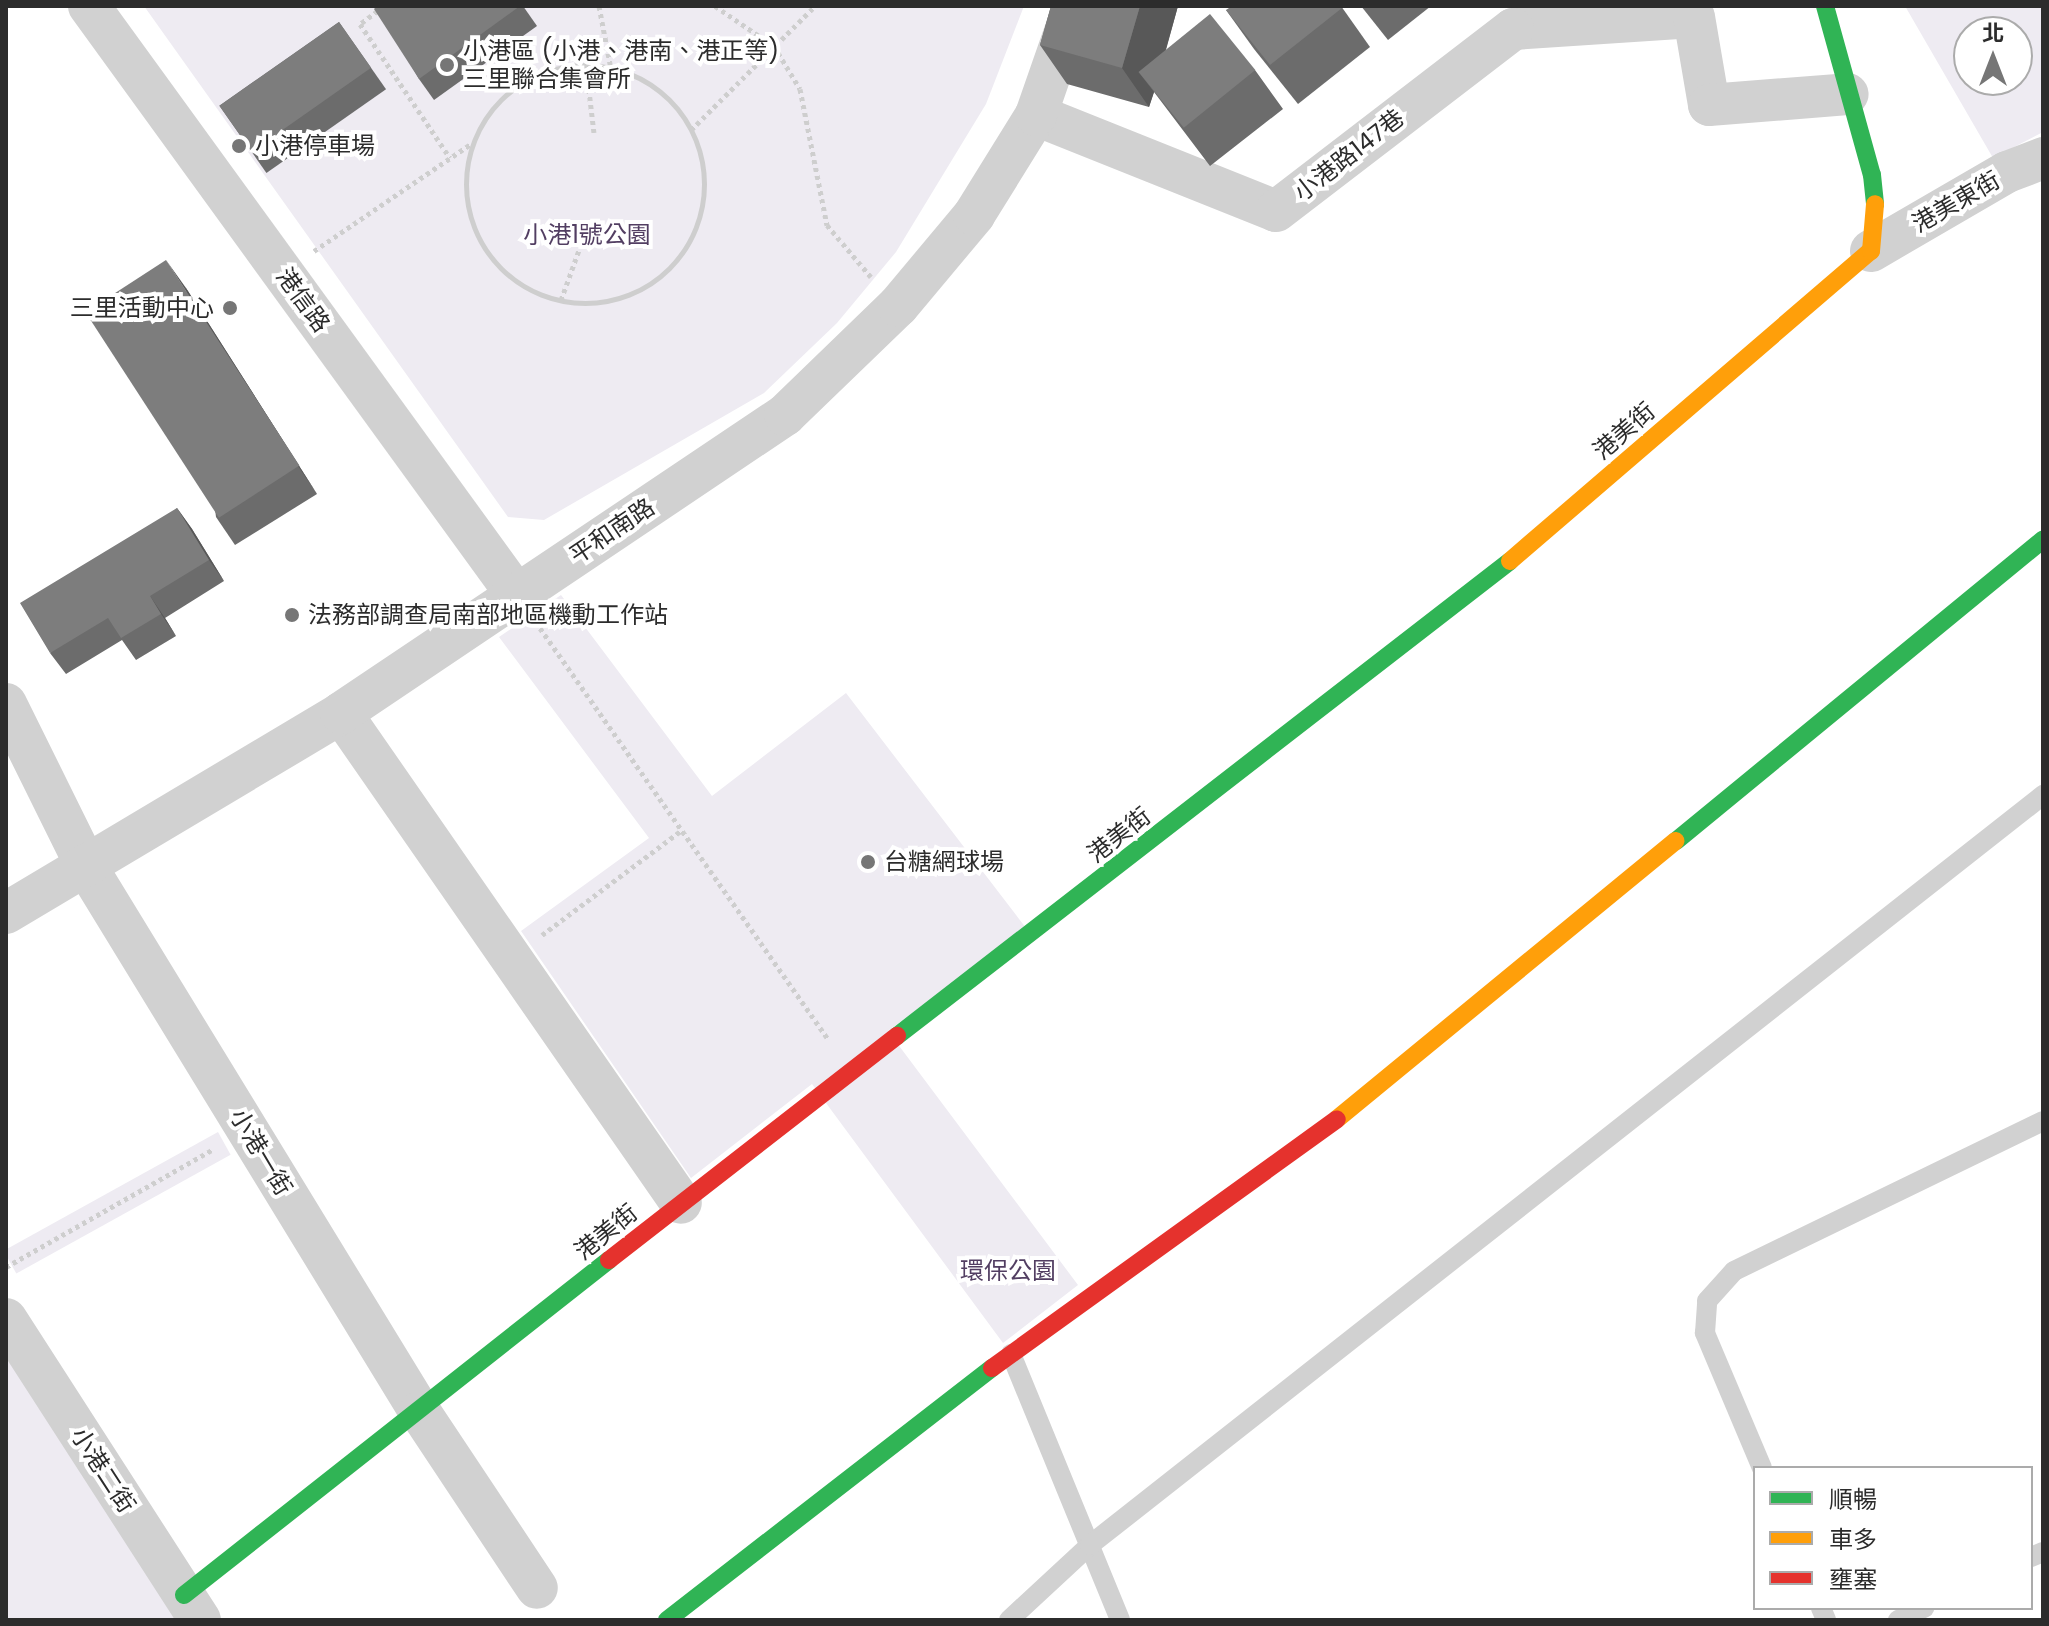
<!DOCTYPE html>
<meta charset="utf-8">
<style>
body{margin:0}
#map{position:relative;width:2049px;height:1626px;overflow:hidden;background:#fff;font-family:Poppins,"Noto Sans TC",sans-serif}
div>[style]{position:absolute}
.green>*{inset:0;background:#eeebf2;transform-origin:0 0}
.path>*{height:5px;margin-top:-2.5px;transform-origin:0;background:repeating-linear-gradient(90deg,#cecece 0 4px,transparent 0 8px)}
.path>.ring{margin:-2.5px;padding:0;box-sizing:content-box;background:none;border:5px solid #cecece;border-radius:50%}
.lane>*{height:20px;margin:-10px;padding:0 10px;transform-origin:10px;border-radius:10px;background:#d1d1d1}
.street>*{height:42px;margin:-21px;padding:0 21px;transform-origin:21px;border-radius:21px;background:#d1d1d1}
.fast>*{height:18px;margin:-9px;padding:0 9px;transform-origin:9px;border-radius:9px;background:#30b455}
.slow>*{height:18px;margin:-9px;padding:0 9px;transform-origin:9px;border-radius:9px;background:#ff9f0a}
.jam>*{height:18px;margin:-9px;padding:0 9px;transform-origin:9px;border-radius:9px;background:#e5322d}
.wall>*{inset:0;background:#6c6c6c;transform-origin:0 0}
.shaded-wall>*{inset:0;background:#585858}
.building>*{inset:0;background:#7d7d7d;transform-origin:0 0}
.dots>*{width:22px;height:22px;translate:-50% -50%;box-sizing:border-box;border:4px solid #fff;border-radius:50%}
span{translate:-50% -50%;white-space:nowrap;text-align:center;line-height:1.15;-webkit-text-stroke:8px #fff;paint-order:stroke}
.poi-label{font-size:24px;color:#2c2c2c}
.left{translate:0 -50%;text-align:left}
.right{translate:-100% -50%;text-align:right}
.street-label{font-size:24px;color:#2c2c2c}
.park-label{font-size:24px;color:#523e62}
.frame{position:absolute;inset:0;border:8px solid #2c2c2c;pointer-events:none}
.legend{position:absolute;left:1753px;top:1466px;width:280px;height:144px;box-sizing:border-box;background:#fff;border:2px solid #ababab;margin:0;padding:10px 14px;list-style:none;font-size:24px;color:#2c2c2c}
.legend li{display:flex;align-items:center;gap:16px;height:40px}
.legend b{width:40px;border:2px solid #ababab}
.north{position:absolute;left:1953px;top:16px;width:80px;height:80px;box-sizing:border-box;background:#fff;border:2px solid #ababab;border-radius:50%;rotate:0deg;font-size:22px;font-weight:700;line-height:32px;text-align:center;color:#2c2c2c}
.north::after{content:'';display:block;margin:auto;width:28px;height:36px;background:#767676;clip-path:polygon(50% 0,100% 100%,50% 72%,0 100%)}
</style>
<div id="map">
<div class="green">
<i style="clip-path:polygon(144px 6px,1024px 6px,986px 104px,896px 252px,837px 323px,764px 393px,544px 520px,508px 517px)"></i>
<i style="clip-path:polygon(evenodd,1905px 6px,2043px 6px,2043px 132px,1993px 158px,1905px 6px,1969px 32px,2017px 32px,2017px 80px,1969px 80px,1969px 32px)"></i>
<i style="clip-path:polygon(561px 595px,712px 796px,846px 693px,1026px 928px,888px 1031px,1078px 1285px,1003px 1343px,812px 1084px,691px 1178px,521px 931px,649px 838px,499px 637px)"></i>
<i style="left:218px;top:1132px;width:26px;height:245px;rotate:61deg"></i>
<i style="clip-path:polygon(6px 1335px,192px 1620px,6px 1620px)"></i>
</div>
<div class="path">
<i style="left:384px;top:6px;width:30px;rotate:143deg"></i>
<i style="left:360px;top:24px;width:161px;rotate:56.1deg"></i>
<i style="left:599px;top:6px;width:64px;rotate:79.2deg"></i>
<i style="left:715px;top:6px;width:71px;rotate:34.1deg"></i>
<i style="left:774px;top:46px;width:50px;rotate:58.8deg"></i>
<i style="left:800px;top:89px;width:139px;rotate:78.8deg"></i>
<i style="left:827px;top:225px;width:68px;rotate:49.8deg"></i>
<i style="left:586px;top:65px;width:68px;rotate:83.3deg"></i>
<i class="ring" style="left:466px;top:65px;width:233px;height:233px"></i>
<i style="left:691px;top:130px;width:175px;rotate:-45deg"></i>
<i style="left:314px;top:251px;width:190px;rotate:-34.3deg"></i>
<i style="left:561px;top:300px;width:80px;rotate:-70.2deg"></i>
<i style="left:540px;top:628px;width:502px;rotate:54.98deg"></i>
<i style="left:542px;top:935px;width:175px;rotate:-36.9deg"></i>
<i style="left:6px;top:1267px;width:239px;rotate:-29.6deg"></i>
</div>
<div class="lane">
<i style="left:1011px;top:1354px;width:287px;rotate:67.7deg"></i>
<i style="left:1762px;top:1468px;width:147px;rotate:-112.9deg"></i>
<i style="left:1705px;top:1333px;width:32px;rotate:-86deg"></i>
<i style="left:1707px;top:1301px;width:40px;rotate:-48deg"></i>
<i style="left:1734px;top:1271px;width:343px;rotate:-25.9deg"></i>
<i style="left:2031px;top:1557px;width:13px;rotate:-23deg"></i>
<i style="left:1821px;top:1608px;width:13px;rotate:67deg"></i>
<i style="left:1009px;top:1620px;width:110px;rotate:-42.8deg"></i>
<i style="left:1090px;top:1545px;width:1213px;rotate:-38.2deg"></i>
<i style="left:1898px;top:1620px;width:29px;rotate:-25deg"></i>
</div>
<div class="street">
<i style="left:89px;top:6px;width:727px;rotate:54.01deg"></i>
<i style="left:1513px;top:29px;width:181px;rotate:-3.8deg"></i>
<i style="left:1694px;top:17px;width:89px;rotate:80.3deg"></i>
<i style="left:1709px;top:105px;width:139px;rotate:-4.5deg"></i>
<i style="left:1036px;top:115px;width:258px;rotate:21.8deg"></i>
<i style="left:1276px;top:211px;width:299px;rotate:-37.5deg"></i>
<i style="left:1871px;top:251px;width:157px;rotate:-30.2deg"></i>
<i style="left:2007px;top:172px;width:39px;rotate:-21deg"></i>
<i style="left:6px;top:704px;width:181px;rotate:63.7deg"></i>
<i style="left:86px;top:866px;width:640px;rotate:58.54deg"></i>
<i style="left:420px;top:1412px;width:211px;rotate:56.4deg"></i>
<i style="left:341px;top:713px;width:596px;rotate:55.24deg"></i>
<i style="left:6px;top:913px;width:390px;rotate:-30.8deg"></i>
<i style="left:341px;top:713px;width:535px;rotate:-33.87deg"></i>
<i style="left:785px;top:415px;width:157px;rotate:-44deg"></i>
<i style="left:898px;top:306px;width:119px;rotate:-50.1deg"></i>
<i style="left:974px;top:215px;width:118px;rotate:-58.2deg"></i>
<i style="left:1036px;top:115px;width:115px;rotate:-70.8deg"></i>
<i style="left:6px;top:1319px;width:358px;rotate:57.2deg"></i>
</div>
<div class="fast">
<i style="left:1825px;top:6px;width:175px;rotate:74.5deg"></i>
<i style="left:1872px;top:175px;width:29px;rotate:84deg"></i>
<i style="left:1676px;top:841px;width:475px;rotate:-39.4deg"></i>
<i style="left:897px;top:1036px;width:775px;rotate:-37.77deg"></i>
<i style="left:184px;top:1595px;width:541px;rotate:-38.25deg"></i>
<i style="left:667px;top:1620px;width:411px;rotate:-37.8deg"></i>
</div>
<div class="slow">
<i style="left:1510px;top:561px;width:476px;rotate:-40.7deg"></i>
<i style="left:1871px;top:251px;width:47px;rotate:-85.1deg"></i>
<i style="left:1337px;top:1119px;width:438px;rotate:-39.4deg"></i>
</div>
<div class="jam">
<i style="left:609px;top:1260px;width:365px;rotate:-37.9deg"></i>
<i style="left:992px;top:1368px;width:425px;rotate:-35.8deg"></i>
</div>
<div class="wall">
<i style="clip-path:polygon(377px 6px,523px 6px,537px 26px,434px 100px,419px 79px)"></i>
<i style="clip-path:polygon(1051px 6px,1178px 6px,1166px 50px,1255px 70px,1283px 109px,1210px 166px,1154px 92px,1149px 107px,1067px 84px,1040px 45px)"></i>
<i style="clip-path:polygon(1341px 6px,1370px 47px,1298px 104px,1254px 49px,1226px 10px)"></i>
<i style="clip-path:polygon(1361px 6px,1431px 6px,1388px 40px)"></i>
<i style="left:339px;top:22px;width:82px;height:146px;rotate:55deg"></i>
<i style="clip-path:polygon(186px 288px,317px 494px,235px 545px,216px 517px)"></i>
<i style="clip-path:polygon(177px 508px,192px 529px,224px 581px,165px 618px,176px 636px,136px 660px,122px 640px,66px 674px,50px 653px)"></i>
</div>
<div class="shaded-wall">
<i style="clip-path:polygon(1140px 6px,1178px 6px,1154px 91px,1138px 71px,1154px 92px,1149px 107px,1122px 68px)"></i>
<i style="clip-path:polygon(166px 260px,186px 288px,317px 494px,298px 466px)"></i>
<i style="clip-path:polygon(177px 508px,192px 529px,224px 581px,209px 560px)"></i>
<i style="clip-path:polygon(150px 596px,165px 618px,176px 636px,161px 614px)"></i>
</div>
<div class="building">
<i style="clip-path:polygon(377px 6px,520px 6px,419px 79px,374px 9px)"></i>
<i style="clip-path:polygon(1051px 6px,1140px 6px,1122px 68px,1040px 45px)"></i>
<i style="clip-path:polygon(1232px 6px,1341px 6px,1342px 8px,1270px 65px,1226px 10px)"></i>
<i style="left:1210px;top:14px;width:72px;height:92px;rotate:51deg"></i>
<i style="left:339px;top:22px;width:56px;height:146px;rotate:55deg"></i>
<i style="left:166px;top:260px;width:245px;height:96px;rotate:57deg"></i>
<i style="clip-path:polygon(177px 508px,209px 560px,150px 596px,161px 614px,121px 638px,108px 618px,50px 653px,20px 603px)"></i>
</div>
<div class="dots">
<i style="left:447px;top:65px;background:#767676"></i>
<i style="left:239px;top:146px;background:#767676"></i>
<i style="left:230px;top:308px;background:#767676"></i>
<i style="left:292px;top:615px;background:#767676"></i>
<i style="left:868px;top:862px;background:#767676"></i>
</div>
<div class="poi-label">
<span class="left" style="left:463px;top:65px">小港區 (小港、港南、港正等)<br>三里聯合集會所</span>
<span class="left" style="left:255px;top:146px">小港停車場</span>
<span class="right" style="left:214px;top:308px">三里活動中心</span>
<span class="left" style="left:308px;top:615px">法務部調查局南部地區機動工作站</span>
<span class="left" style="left:884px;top:862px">台糖網球場</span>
</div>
<div class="street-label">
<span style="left:1349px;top:155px;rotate:-38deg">小港路147巷</span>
<span style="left:1956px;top:202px;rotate:-30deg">港美東街</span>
<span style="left:303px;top:300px;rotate:54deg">港信路</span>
<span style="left:1624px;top:431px;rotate:-41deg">港美街</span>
<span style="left:612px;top:531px;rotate:-34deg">平和南路</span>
<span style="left:1119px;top:835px;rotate:-38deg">港美街</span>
<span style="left:261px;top:1152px;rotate:59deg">小港一街</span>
<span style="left:606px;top:1232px;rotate:-39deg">港美街</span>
<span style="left:103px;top:1470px;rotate:57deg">小港二街</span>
</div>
<div class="park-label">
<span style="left:587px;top:235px">小港1號公園</span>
<span style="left:1008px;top:1271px">環保公園</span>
</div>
<div class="frame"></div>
<ul class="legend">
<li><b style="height:10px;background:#30b455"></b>順暢</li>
<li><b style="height:10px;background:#ff9f0a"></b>車多</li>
<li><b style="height:10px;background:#e5322d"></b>壅塞</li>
</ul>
<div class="north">北</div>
</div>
